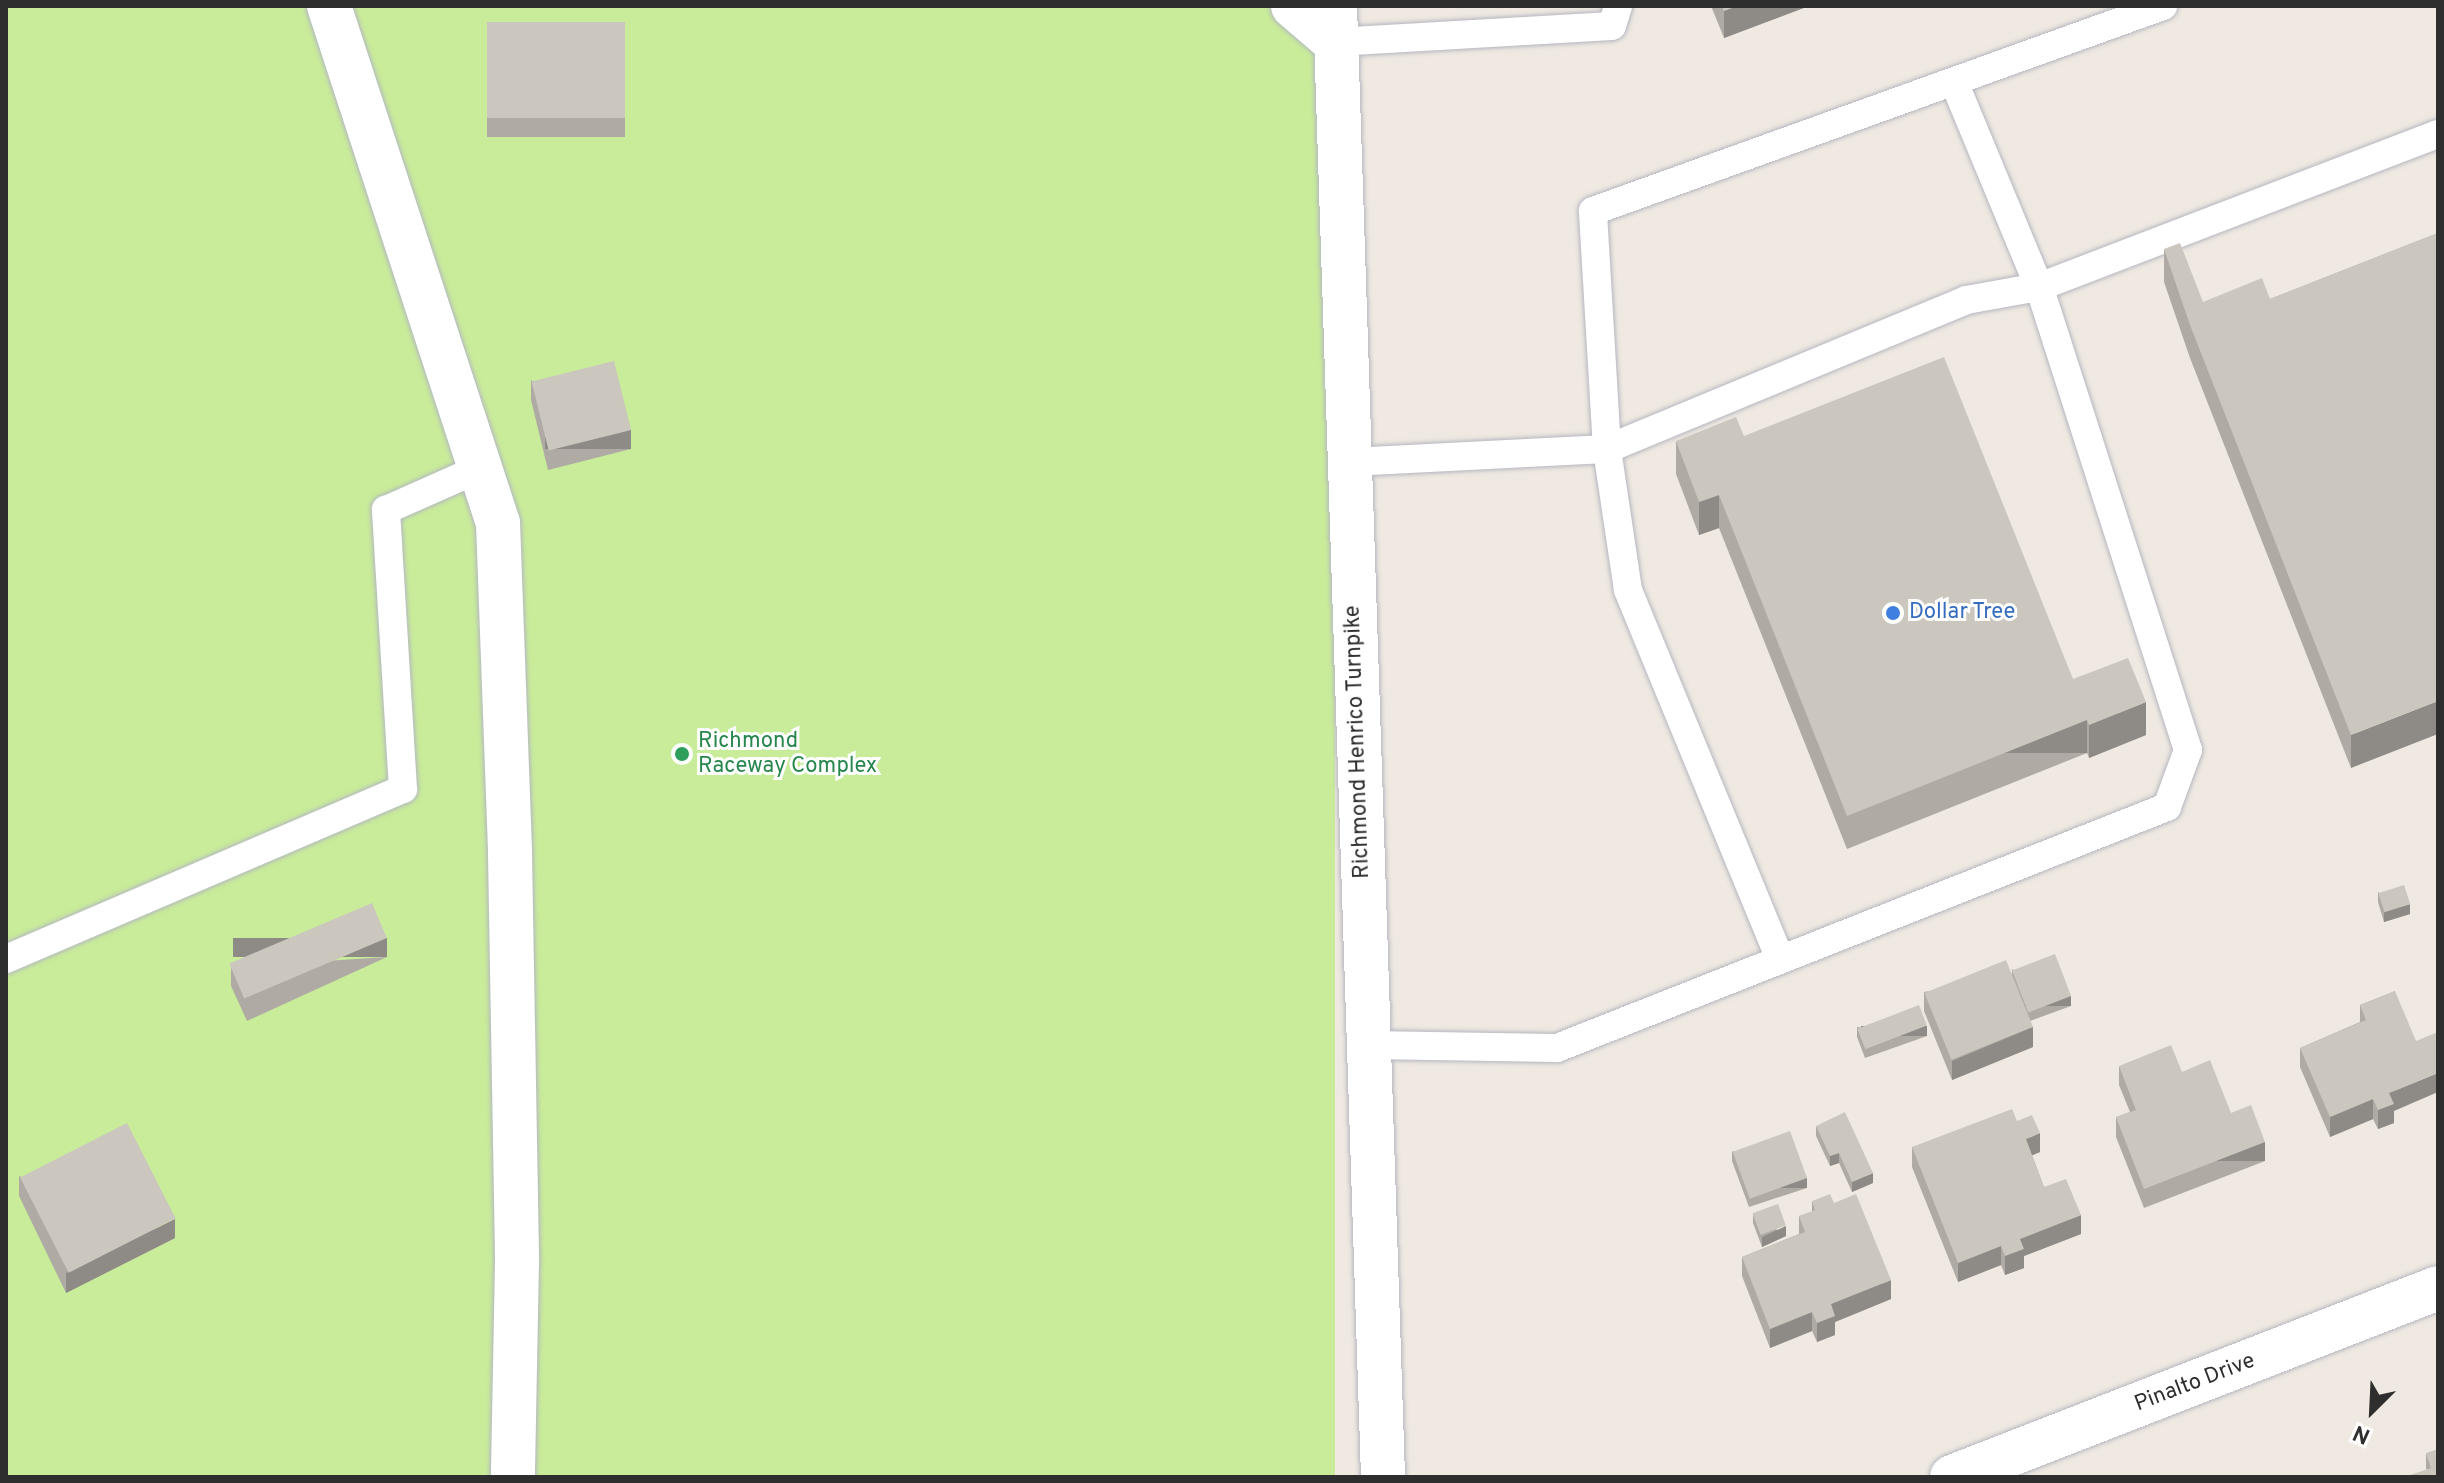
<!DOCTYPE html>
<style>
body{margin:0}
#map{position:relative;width:2444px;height:1483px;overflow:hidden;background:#efe9e1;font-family:Overpass,sans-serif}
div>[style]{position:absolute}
.pitch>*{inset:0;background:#c9ec9a;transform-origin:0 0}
.roads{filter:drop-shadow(0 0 2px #b4b7c1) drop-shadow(0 0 2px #b4b7c1)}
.lane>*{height:28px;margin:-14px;padding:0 14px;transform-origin:14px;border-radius:14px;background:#fff}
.street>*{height:44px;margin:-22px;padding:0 22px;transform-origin:22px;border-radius:22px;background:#fff}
.secondary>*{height:44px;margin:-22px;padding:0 22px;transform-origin:22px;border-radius:22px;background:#fff}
.wall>*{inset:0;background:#afaba4;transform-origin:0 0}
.shaded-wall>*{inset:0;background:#8e8b86;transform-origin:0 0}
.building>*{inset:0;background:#cbc7bf;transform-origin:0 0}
.dots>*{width:22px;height:22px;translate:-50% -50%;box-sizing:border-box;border:4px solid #fff;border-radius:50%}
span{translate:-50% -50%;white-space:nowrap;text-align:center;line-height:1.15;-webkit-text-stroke:6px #fff;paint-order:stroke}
.shop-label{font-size:22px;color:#366cbe}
.left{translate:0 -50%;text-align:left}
.leisure-label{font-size:22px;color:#27864d}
.street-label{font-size:22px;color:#2e2e2e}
.frame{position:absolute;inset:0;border:8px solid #2e2e2e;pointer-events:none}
.north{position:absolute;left:2332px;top:1371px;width:80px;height:80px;-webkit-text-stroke:6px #fff;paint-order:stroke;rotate:204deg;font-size:22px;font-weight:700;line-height:32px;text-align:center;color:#2e2e2e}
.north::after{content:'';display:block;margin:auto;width:28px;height:36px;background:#2e2e2e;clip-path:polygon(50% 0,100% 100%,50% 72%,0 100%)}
</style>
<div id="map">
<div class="pitch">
<i style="left:6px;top:6px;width:1329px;height:1471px"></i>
</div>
<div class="roads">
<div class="lane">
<i style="left:1335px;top:42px;width:277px;rotate:-3.3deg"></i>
<i style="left:1612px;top:26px;width:21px;rotate:-73deg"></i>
<i style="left:1349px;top:462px;width:258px;rotate:-2.9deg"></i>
<i style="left:1607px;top:449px;width:389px;rotate:-22.5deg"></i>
<i style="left:1966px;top:300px;width:74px;rotate:-10.1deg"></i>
<i style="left:2039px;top:287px;width:427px;rotate:-21deg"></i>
<i style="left:6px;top:959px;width:432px;rotate:-23.2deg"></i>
<i style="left:403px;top:789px;width:280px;rotate:-93.5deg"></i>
<i style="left:386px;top:510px;width:104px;rotate:-23.9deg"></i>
<i style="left:1780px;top:959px;width:399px;rotate:-112.4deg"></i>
<i style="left:1628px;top:590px;width:143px;rotate:-98.5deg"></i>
<i style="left:1607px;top:449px;width:238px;rotate:-93.4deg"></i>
<i style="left:1593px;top:211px;width:606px;rotate:-19.78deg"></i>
<i style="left:1368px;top:1045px;width:189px;rotate:0.9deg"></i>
<i style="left:1557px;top:1048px;width:656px;rotate:-21.56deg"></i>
<i style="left:2167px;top:807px;width:61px;rotate:-69.8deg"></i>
<i style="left:2188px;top:750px;width:486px;rotate:-107.8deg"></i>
<i style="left:2039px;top:287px;width:220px;rotate:-112.5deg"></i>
</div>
<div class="street">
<i style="left:329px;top:6px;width:544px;rotate:71.9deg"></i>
<i style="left:498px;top:523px;width:331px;rotate:87.9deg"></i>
<i style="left:510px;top:854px;width:408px;rotate:89deg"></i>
<i style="left:517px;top:1262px;width:215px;rotate:91.1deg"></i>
<i style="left:1293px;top:6px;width:55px;rotate:40.6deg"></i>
<i style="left:1952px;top:1477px;width:521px;rotate:-21.25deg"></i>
</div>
<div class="secondary">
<i style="left:1335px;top:6px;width:1472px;rotate:88.13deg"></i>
</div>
</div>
<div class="wall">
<i style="clip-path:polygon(1711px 6px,1809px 6px,1724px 38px)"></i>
<i style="left:487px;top:22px;width:138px;height:115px"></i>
<i style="clip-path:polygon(2438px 233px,2351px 768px,2190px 358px,2164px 282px,2164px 249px,2203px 302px,2270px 299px)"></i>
<i style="clip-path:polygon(531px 380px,631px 449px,548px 470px,531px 400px)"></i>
<i style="clip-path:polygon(1744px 436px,2073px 679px,2146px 735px,2089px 758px,2087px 753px,1847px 849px,1719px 528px,1699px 535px,1676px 474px,1676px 441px)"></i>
<i style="clip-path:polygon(2378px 892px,2410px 914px,2384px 922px,2378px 902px)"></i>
<i style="clip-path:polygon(387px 957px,247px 1021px,231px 986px,231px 967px)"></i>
<i style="clip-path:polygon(2012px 969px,2071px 1006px,2030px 1021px,2033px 1047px,1952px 1080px,1924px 1011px,1924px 992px,2012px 976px)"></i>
<i style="clip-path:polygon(2395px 991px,2394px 1123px,2378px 1129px,2373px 1119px,2330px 1137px,2300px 1067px,2300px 1048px,2360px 1022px,2360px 1005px)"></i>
<i style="clip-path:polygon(1857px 1027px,1927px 1036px,1865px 1058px,1857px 1037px)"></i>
<i style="clip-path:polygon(2119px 1066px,2182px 1072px,2231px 1113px,2265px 1161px,2144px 1208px,2116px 1137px,2116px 1117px,2130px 1112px,2119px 1085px)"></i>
<i style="clip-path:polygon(2017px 1121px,2040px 1152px,2032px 1155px,2044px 1187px,2081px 1234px,2024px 1256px,2024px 1268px,2005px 1275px,2001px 1265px,1958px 1282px,1912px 1167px,1912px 1147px)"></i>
<i style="clip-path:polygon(1816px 1126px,1873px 1183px,1852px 1192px,1839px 1163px,1830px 1166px,1816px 1136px)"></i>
<i style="clip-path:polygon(1732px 1151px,1807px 1188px,1749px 1207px,1732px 1161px)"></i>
<i style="clip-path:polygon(19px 1176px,175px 1238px,66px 1293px,19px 1196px)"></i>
<i style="clip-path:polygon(1812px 1201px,1834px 1203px,1891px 1299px,1835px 1322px,1835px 1335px,1817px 1342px,1812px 1331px,1770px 1348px,1742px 1276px,1742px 1257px,1799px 1234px,1799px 1216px,1812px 1212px)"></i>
<i style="clip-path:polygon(1753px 1213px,1786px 1236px,1762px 1247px,1753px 1223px)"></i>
<i style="clip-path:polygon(2426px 1453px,2438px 1477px,2426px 1469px)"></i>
</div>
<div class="shaded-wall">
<i style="clip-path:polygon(1737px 6px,1809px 6px,1724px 38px,1724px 11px)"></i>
<i style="left:631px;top:430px;width:19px;height:86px;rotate:90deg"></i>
<i style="clip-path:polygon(1719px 495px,1719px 528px,1699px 535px,1699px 502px)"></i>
<i style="clip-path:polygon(2438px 701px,2438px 734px,2351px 768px,2351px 735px)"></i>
<i style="clip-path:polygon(2146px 702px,2146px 735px,2089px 758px,2089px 725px)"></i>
<i style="left:2087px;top:720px;width:33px;height:258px;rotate:90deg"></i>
<i style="clip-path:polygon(2410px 904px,2410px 914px,2384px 922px,2384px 912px)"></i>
<i style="left:387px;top:938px;width:19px;height:154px;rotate:90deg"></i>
<i style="left:2071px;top:996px;width:10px;height:46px;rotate:90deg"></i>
<i style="left:1927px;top:1026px;width:10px;height:66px;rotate:90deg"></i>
<i style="clip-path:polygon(2033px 1027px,2033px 1047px,1952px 1080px,1952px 1061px)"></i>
<i style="clip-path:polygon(2438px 1073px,2438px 1092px,2394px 1111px,2394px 1123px,2378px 1129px,2378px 1110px,2389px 1093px)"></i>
<i style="clip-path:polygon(2373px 1099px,2373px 1119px,2330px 1137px,2330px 1117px)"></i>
<i style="clip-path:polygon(2040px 1133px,2040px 1152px,2026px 1158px,2026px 1139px)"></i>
<i style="left:2265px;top:1142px;width:19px;height:130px;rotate:90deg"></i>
<i style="clip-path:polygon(1839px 1153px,1839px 1163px,1830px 1166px,1830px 1156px)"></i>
<i style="clip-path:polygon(1873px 1173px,1873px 1183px,1852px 1192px,1852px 1182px)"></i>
<i style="left:1807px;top:1178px;width:10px;height:61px;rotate:90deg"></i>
<i style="clip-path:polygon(2081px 1215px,2081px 1234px,2024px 1256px,2024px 1268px,2005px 1275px,2005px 1256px,2020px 1239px)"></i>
<i style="clip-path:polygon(175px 1219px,175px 1238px,66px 1293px,66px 1273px)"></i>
<i style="clip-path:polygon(1786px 1226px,1786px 1236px,1762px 1247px,1762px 1237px)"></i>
<i style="clip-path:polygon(2001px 1246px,2001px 1265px,1958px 1282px,1958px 1263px)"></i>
<i style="clip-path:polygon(1891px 1280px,1891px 1299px,1835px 1322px,1835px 1335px,1817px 1342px,1817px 1323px,1831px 1304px)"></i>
<i style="clip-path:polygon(1812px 1312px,1812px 1331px,1770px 1348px,1770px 1329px)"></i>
</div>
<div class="building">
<i style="clip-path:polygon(1722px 6px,1737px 6px,1724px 11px)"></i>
<i style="left:487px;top:22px;width:138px;height:96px"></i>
<i style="clip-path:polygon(2438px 233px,2438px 701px,2351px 735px,2190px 325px,2164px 249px,2180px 243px,2203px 302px,2262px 278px,2270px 299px)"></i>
<i style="clip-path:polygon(1944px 357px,2073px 679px,2128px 658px,2146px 702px,2089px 725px,2087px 720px,1847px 816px,1719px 495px,1699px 502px,1676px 441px,1736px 417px,1744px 436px)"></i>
<i style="left:614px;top:361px;width:71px;height:85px;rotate:76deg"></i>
<i style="left:2404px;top:885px;width:20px;height:27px;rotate:72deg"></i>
<i style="left:372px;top:903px;width:38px;height:155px;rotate:67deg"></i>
<i style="left:2055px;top:954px;width:45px;height:46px;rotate:69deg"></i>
<i style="left:2006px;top:960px;width:72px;height:88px;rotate:68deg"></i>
<i style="clip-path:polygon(2395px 991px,2416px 1041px,2438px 1032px,2438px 1073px,2389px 1093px,2394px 1104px,2378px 1110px,2373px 1099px,2330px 1117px,2300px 1048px,2366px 1020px,2360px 1005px)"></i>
<i style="left:1919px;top:1005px;width:22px;height:66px;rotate:69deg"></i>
<i style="clip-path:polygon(2171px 1045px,2182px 1072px,2210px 1060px,2231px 1113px,2251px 1105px,2265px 1142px,2144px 1189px,2116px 1117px,2136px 1110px,2119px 1066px)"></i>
<i style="clip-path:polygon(2012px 1109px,2017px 1121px,2032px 1115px,2040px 1133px,2026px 1139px,2044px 1187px,2066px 1179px,2081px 1215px,2020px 1239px,2024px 1249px,2005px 1256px,2001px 1246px,1958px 1263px,1912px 1147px)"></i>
<i style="clip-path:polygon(1845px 1112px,1873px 1173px,1852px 1182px,1839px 1153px,1830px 1156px,1816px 1126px)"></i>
<i style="left:127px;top:1123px;width:107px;height:120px;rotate:63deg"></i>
<i style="left:1790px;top:1131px;width:50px;height:61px;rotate:70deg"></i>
<i style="clip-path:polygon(1830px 1194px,1834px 1203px,1856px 1194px,1891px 1280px,1831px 1304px,1835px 1316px,1817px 1323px,1812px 1312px,1770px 1329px,1742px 1257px,1805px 1232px,1799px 1216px,1815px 1210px,1812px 1201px)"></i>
<i style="left:1778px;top:1204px;width:23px;height:27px;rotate:70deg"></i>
<i style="clip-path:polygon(2438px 1449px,2438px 1477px,2404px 1477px,2431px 1468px,2426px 1453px)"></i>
</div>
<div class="dots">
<i style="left:1893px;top:613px;background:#3f7fe0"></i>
<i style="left:682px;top:754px;background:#2e9e5b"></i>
</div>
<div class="shop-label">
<span class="left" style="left:1909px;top:613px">Dollar Tree</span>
</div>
<div class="leisure-label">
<span class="left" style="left:698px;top:754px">Richmond<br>Raceway Complex</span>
</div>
<div class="street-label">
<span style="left:1358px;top:742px;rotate:-92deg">Richmond Henrico Turnpike</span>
<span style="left:2195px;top:1383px;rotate:-21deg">Pinalto Drive</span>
</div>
<div class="frame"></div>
<div class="north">N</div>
</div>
